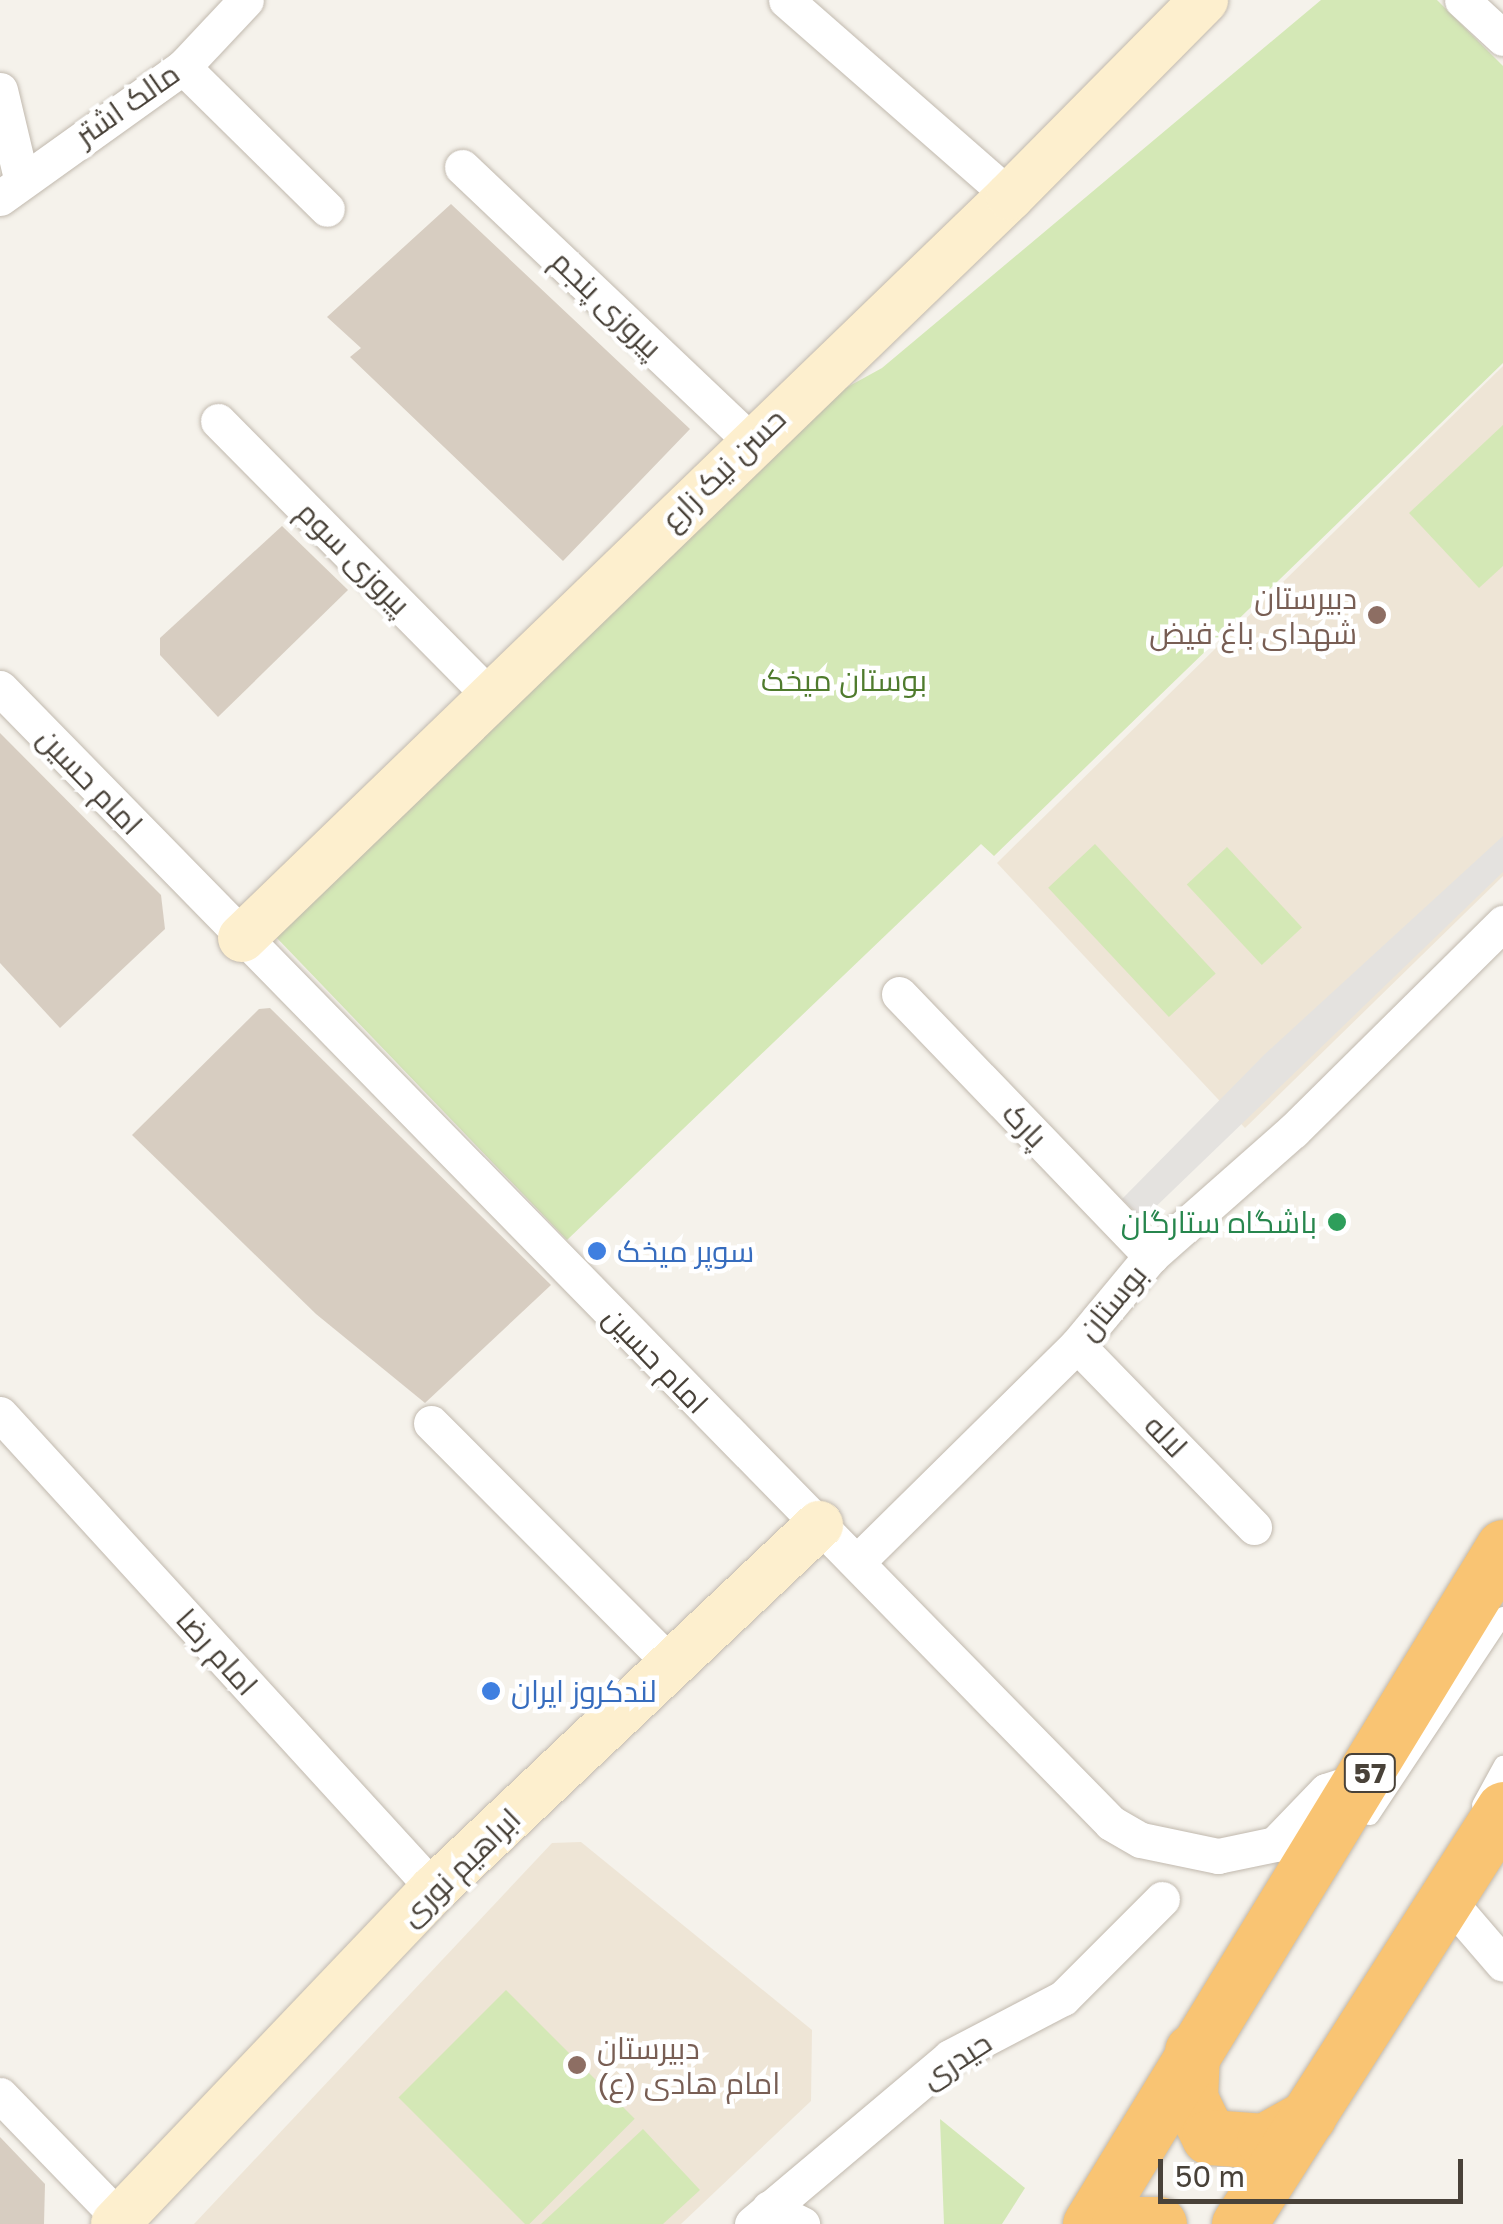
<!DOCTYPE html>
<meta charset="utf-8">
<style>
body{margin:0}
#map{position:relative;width:1503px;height:2224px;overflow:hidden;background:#f5f2eb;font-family:"Golos Text",Cairo,sans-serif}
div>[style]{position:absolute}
.education>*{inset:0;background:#eee5d6}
.green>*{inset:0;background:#d4e8b6;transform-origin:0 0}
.parking>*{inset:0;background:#e4e2df}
.building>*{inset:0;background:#d7cdc1}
.roads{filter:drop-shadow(0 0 2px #c1b9ae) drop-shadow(0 0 2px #c1b9ae)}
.lane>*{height:18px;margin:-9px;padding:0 9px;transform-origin:9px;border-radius:9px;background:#fff}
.street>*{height:35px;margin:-17.5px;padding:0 17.5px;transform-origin:17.5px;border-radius:17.5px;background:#fff}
.secondary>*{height:48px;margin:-24px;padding:0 24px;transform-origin:24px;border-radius:24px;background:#fdefce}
.highway>*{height:55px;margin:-27.5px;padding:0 27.5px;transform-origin:27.5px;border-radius:27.5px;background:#f9c473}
.dots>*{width:28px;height:28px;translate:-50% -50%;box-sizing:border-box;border:5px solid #fff;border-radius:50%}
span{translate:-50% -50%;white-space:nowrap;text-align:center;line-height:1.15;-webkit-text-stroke:9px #fff;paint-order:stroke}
.shield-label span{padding:2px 8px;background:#fff;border:2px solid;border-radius:8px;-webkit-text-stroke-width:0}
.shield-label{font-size:28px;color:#494239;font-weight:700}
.street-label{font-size:30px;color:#494239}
.education-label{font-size:30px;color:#785e54}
.right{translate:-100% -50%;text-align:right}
.left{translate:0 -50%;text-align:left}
.park-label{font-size:30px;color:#4f7b2d}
.leisure-label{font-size:30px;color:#27864d}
.shop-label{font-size:30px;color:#366cbe}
.scale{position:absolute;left:1158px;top:2159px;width:305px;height:45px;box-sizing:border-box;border:5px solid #494239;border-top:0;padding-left:12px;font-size:30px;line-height:35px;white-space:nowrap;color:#494239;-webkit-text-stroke:8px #fff;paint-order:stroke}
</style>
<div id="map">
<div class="education">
<i style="clip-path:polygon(1503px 366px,1503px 876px,1245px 1128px,997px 863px)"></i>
<i style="clip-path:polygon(581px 1842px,812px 2030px,811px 2101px,681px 2224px,194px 2224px,552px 1843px)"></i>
</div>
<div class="green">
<i style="clip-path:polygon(1321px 0,1437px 0,1503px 66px,1503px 363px,994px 856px,981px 844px,567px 1240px,275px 936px,822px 401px,882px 368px)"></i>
<i style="clip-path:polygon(1503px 425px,1503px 566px,1479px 588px,1409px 513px)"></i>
<i style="left:1095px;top:844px;width:177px;height:64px;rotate:47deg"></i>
<i style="left:1227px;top:847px;width:110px;height:55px;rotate:47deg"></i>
<i style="left:506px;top:1990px;width:182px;height:152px;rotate:45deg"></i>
<i style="clip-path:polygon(940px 2119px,1025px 2188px,1002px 2224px,944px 2224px)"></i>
<i style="clip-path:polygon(643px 2129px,700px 2190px,663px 2224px,541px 2224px)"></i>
</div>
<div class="parking">
<i style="clip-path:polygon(1503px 836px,1503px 872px,1143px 1219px,1122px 1199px,1265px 1054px)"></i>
</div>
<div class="building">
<i style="clip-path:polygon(451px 204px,690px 429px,563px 561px,350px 357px,361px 348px,327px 317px)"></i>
<i style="clip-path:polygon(282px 526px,348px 590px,218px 717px,160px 655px,160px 638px)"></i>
<i style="clip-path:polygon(0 733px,161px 895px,165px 929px,60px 1028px,0 963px)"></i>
<i style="clip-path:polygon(270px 1008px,551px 1285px,425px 1403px,316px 1314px,132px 1135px,259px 1009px)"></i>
<i style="clip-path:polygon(0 2137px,45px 2184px,44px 2224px,0 2224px)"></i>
</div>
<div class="roads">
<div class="lane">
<i style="left:1481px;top:1805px;width:46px;rotate:-61.2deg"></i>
<i style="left:1370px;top:1816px;width:240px;rotate:-56.4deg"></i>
</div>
<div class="street">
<i style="left:786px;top:0;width:298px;rotate:41.2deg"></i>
<i style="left:1462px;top:0;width:56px;rotate:42.8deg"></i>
<i style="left:183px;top:67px;width:202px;rotate:44.6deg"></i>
<i style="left:0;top:90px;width:90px;rotate:76.6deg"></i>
<i style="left:462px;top:167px;width:398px;rotate:43.5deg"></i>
<i style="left:0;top:198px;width:225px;rotate:-35.6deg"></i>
<i style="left:183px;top:67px;width:92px;rotate:-46.8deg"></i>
<i style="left:218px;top:421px;width:387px;rotate:45.3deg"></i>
<i style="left:0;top:688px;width:1588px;rotate:45.61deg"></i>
<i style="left:1111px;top:1823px;width:34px;rotate:30deg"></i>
<i style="left:1141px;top:1840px;width:79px;rotate:11.7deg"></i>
<i style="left:1218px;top:1856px;width:58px;rotate:-11.9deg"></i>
<i style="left:1275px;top:1844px;width:74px;rotate:-46.1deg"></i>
<i style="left:1326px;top:1791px;width:28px;rotate:-18deg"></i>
<i style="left:899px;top:994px;width:364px;rotate:46.1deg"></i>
<i style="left:1077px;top:1345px;width:254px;rotate:45.8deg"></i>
<i style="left:0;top:1414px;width:643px;rotate:47.58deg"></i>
<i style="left:431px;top:1423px;width:340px;rotate:45.1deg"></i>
<i style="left:857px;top:1562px;width:309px;rotate:-44.6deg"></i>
<i style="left:1077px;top:1345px;width:116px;rotate:-50.3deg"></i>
<i style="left:1151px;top:1256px;width:189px;rotate:-41.4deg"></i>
<i style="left:1293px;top:1131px;width:296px;rotate:-44.7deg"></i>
<i style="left:1448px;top:1900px;width:84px;rotate:49.3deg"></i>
<i style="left:0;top:2095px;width:173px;rotate:45.9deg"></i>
<i style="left:769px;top:2208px;width:37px;rotate:26deg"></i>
<i style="left:752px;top:2224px;width:259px;rotate:-40.1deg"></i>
<i style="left:950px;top:2057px;width:127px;rotate:-27.6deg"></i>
<i style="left:1063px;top:1998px;width:140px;rotate:-45deg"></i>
</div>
<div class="secondary">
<i style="left:242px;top:938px;width:1068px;rotate:-44.01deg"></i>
<i style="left:1010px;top:196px;width:276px;rotate:-45.3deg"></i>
<i style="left:115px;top:2224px;width:463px;rotate:-46.4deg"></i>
<i style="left:434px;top:1889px;width:530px;rotate:-43.39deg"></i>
</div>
<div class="highway">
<i style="left:1192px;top:2051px;width:47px;rotate:92.4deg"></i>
<i style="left:1190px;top:2098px;width:43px;rotate:64deg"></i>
<i style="left:1209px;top:2137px;width:55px;rotate:4.2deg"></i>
<i style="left:1264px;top:2141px;width:51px;rotate:-29.1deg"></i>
<i style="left:1090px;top:2224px;width:793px;rotate:-58.61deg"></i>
<i style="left:1119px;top:2224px;width:40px"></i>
<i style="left:1239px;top:2224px;width:492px;rotate:-57.5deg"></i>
</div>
</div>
<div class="dots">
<i style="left:1377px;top:615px;background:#8d6e63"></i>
<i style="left:1337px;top:1222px;background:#2e9e5b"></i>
<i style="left:597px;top:1251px;background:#3f7fe0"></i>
<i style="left:491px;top:1691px;background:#3f7fe0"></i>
<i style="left:577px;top:2065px;background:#8d6e63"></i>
</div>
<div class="shield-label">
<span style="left:1370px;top:1773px">57</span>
</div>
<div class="street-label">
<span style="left:127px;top:104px;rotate:-35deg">مالک اشتر</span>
<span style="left:607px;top:304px;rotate:44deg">پیروزی پنجم</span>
<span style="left:723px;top:469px;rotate:-44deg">حسن نیک زارع</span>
<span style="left:354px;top:558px;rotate:45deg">پیروزی سوم</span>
<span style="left:90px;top:781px;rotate:46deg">امام حسین</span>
<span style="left:1025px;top:1125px;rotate:46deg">پارک</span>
<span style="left:1112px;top:1302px;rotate:-50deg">بوستان</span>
<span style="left:656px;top:1360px;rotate:46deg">امام حسین</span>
<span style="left:1166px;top:1436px;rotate:46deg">لاله</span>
<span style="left:217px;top:1652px;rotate:48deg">امام رضا</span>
<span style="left:460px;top:1867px;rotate:-44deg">ابراهیم نوری</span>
<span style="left:956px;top:2060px;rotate:-33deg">حیدری</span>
</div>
<div class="education-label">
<span class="right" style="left:1357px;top:615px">دبیرستان<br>شهدای باغ فیض</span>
<span class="left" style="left:597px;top:2065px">دبیرستان<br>امام هادی (ع)</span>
</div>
<div class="park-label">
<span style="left:844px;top:680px">بوستان میخک</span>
</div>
<div class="leisure-label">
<span class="right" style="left:1317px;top:1222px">باشگاه ستارگان</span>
</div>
<div class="shop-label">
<span class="left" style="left:617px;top:1251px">سوپر میخک</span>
<span class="left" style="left:511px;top:1691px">لندکروز ایران</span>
</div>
<div class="scale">50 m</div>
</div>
